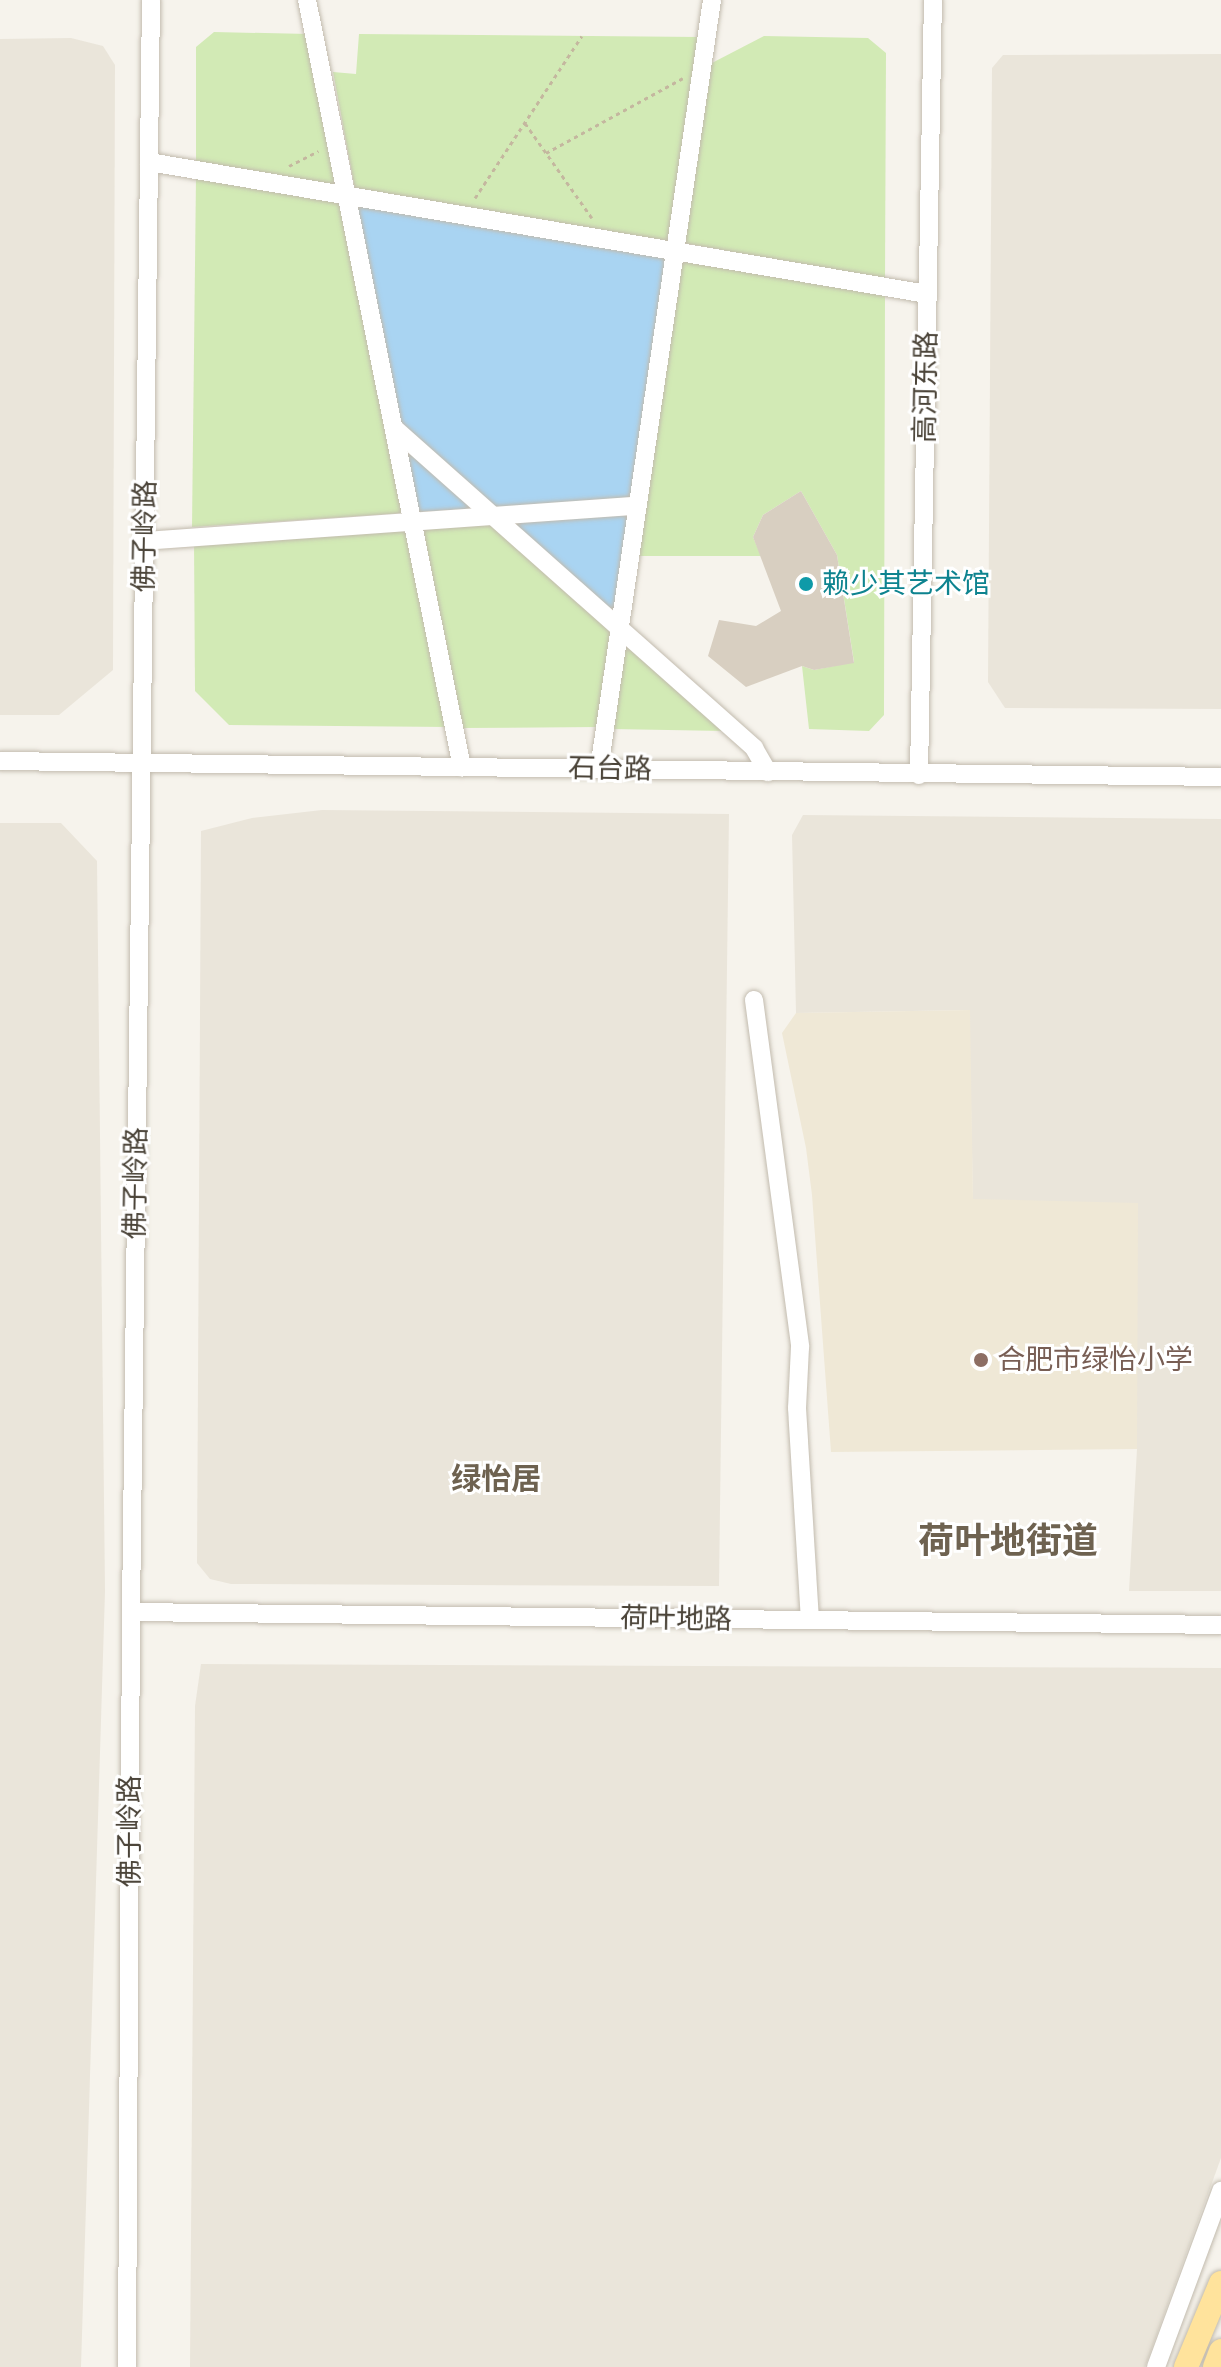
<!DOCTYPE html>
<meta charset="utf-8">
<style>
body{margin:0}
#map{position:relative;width:1221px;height:2367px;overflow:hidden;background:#f6f3ec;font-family:Signika,"Noto Sans SC",sans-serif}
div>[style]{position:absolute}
.residential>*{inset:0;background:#eae5da}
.education>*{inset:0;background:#efe8d6}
.green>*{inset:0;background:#d2eab5}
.water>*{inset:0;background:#a9d4f2}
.building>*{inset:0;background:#d8cfc1}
.path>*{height:3px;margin-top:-1.5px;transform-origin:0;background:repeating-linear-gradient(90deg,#c4b79f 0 4px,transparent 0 8px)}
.roads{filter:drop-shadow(0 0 2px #c2bbae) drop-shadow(0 0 2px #c2bbae)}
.minor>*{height:18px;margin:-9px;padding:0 9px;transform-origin:9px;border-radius:9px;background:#fff}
.major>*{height:24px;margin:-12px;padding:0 12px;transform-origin:12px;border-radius:12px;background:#ffe39c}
.dots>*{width:22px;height:22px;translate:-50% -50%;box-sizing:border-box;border:4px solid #fff;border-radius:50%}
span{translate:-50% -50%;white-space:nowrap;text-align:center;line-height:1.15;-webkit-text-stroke:6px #fff;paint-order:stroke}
.street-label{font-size:28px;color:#4b4439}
.culture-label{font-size:28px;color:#0d838f}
.left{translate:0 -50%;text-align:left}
.education-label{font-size:28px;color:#785e54}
.neighbourhood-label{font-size:30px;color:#6e6250;font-weight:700}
.district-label{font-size:36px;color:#6e6250;font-weight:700}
</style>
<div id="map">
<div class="residential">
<i style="clip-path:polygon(71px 38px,103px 46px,115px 65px,113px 670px,59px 715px,0 715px,0 39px)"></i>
<i style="clip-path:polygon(1221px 54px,1221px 709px,1005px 708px,988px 682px,992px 68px,1003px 55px)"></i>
<i style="clip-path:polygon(322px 810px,729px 814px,719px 1586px,231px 1584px,210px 1579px,197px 1563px,201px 831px,252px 818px)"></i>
<i style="clip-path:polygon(803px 815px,1221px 819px,1221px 1591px,1129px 1591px,1137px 1449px,973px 1199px,969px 1010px,796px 1013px,792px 835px)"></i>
<i style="clip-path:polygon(0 823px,61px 823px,97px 861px,105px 1591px,81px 2367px,0 2367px)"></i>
<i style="clip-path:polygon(201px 1664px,1221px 1668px,1221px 2158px,1145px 2367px,190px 2367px,195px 1706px)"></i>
</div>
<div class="education">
<i style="clip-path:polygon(970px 1010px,973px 1199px,1138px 1203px,1137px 1449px,831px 1452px,812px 1195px,806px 1148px,782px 1033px,796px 1013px)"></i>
</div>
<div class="green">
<i style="clip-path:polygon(214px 32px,309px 34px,339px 186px,196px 163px,196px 47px)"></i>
<i style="clip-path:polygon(359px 34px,700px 37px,668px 241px,355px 189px,333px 72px,356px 74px)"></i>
<i style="clip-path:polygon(764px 36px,868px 38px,886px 53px,885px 280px,684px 243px,710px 64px)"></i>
<i style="clip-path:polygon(196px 177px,343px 201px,404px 513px,192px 527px)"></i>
<i style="clip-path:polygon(681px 260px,885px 295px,884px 715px,869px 731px,809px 729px,802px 666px,814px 670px,854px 662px,837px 555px,801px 491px,763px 515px,753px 537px,761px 556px,639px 556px)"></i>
<i style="clip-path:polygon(496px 522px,614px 629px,598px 727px,461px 728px,422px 527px)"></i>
<i style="clip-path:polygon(407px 527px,448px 727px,229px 725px,195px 691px,194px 542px)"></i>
<i style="clip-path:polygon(626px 643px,724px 731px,612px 729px)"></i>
</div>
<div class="water">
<i style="clip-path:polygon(355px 205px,666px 256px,632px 499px,417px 512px)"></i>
<i style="clip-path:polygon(630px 515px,616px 622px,504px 522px)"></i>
</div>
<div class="building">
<i style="clip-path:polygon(801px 491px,837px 555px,854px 663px,814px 670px,802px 666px,746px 687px,708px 656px,719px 620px,756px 626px,781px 611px,753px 537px,763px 515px)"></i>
</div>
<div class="path">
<i style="left:525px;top:123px;width:116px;rotate:54.8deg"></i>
<i style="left:546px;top:153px;width:156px;rotate:-28.7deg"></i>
<i style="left:289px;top:166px;width:33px;rotate:-27deg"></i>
<i style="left:475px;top:198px;width:194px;rotate:-56.6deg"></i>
</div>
<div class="roads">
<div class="minor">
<i style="left:307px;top:0;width:783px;rotate:78.58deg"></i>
<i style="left:149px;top:162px;width:789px;rotate:9.63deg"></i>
<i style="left:394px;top:428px;width:482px;rotate:41.6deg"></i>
<i style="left:754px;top:748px;width:28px;rotate:60deg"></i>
<i style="left:144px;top:541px;width:494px;rotate:-4.1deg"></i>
<i style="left:0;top:761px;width:1221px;rotate:0.75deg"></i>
<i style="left:599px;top:769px;width:777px;rotate:-81.64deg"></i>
<i style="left:919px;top:775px;width:775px;rotate:-88.97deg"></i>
<i style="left:754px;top:1000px;width:350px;rotate:82.4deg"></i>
<i style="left:800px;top:1347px;width:61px;rotate:92.8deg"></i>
<i style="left:797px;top:1408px;width:212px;rotate:86.5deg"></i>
<i style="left:131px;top:1612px;width:1090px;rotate:0.68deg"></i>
<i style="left:127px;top:2367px;width:755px;rotate:-89.7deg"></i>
<i style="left:131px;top:1612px;width:1612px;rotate:-89.29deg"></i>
<i style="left:1156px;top:2367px;width:188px;rotate:-69.7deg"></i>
</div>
<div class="major">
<i style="left:1186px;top:2367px;width:91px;rotate:-67.4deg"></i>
<i style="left:1215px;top:2367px;width:17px;rotate:-69deg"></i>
</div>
</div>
<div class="dots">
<i style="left:806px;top:584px;background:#0f9aa8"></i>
<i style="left:981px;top:1360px;background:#8d6e63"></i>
</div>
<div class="street-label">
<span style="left:926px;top:387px;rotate:-89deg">高河东路</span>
<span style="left:145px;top:536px;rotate:-89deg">佛子岭路</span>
<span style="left:610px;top:769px;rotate:1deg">石台路</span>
<span style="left:136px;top:1183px;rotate:-89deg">佛子岭路</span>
<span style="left:676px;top:1619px;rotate:1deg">荷叶地路</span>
<span style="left:130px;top:1831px;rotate:-90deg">佛子岭路</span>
</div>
<div class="culture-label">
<span class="left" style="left:822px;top:584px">赖少其艺术馆</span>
</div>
<div class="education-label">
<span class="left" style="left:997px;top:1360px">合肥市绿怡小学</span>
</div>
<div class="neighbourhood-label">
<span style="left:496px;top:1480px">绿怡居</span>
</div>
<div class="district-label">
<span style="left:1008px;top:1542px">荷叶地街道</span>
</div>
</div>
